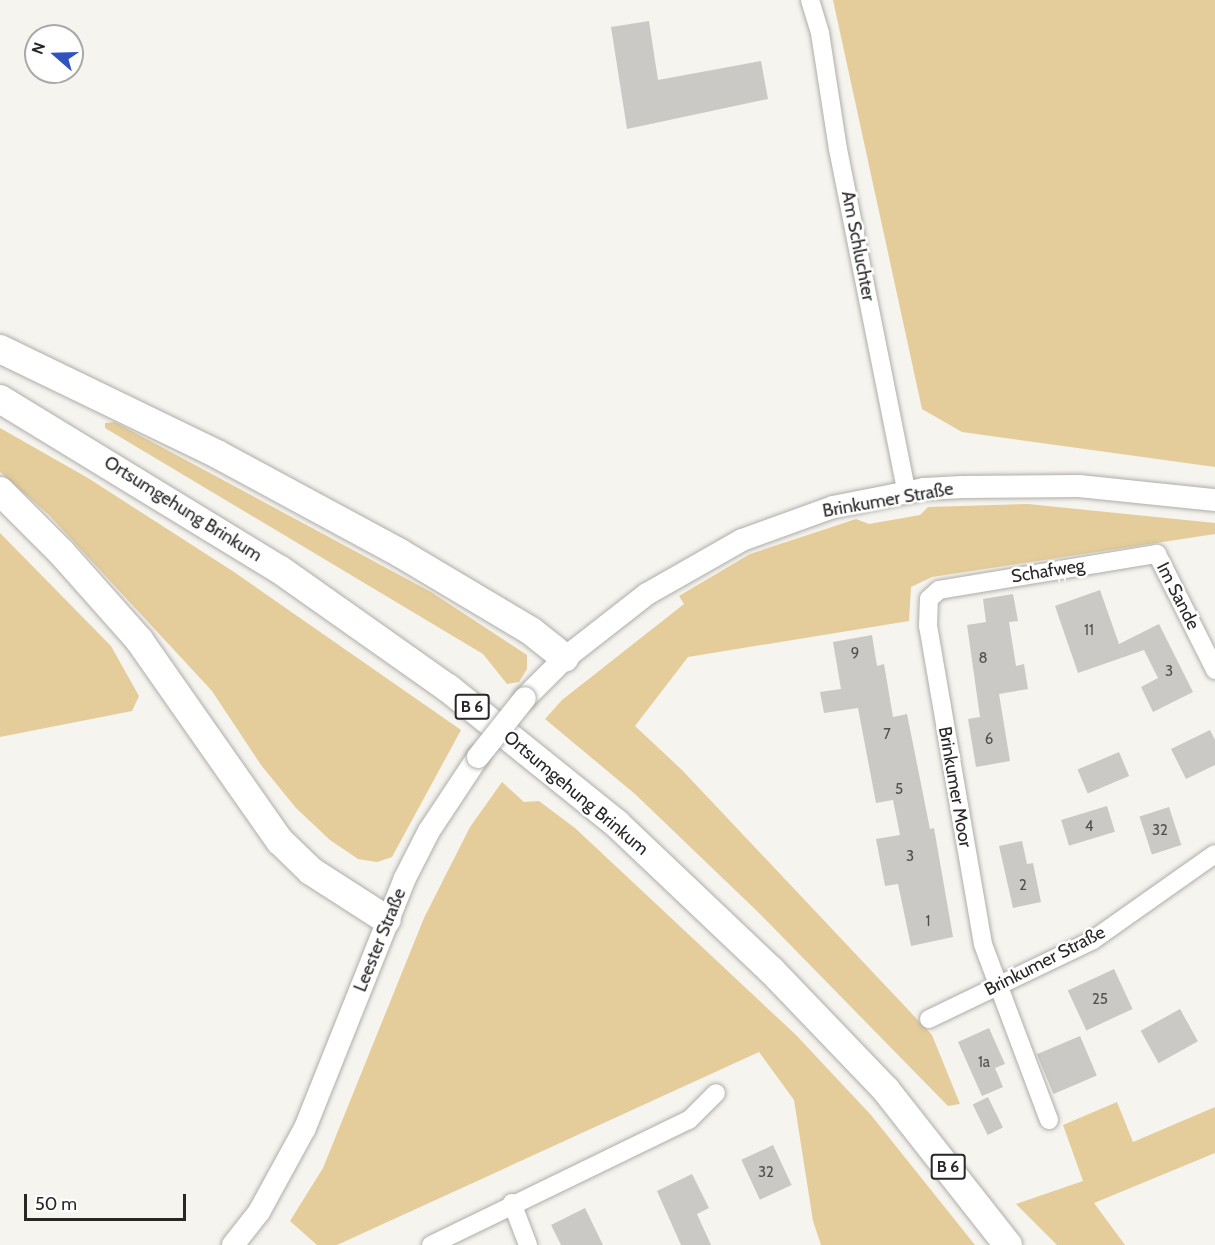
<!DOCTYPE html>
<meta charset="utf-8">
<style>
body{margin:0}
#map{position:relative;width:1215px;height:1245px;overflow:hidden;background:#f6f4ef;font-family:Cabin,sans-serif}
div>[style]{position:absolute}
.green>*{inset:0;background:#e4cd9a}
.building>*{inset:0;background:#cbc9c5;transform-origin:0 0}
.roads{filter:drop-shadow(0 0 2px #afada9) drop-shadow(0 0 2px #afada9)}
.minor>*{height:18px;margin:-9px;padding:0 9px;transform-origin:9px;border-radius:9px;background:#fff}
.tertiary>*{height:22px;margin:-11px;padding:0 11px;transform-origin:11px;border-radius:11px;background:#fff}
.trunk>*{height:28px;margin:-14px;padding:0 14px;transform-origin:14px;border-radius:14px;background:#fff}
.bridges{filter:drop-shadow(0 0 2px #afada9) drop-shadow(0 0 2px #afada9)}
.tertiary-bridge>*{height:22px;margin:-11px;padding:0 11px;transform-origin:11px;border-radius:11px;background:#fff}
span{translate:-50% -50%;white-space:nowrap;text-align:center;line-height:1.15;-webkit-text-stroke:5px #fff;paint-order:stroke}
.number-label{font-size:15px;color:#51504e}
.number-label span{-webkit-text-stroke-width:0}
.shield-label span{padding:2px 4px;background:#fff;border:2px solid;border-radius:4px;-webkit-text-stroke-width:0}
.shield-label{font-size:16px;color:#282726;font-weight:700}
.street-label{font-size:18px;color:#282726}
.north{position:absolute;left:24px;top:24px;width:60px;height:60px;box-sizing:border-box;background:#fff;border:2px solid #a9a9a8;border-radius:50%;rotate:290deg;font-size:16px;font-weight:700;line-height:24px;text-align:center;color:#282726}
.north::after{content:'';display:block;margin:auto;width:21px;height:27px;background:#3152c2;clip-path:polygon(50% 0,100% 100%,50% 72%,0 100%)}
.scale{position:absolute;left:24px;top:1194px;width:162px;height:27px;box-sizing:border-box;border:3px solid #282726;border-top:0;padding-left:8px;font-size:18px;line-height:21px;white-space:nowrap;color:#282726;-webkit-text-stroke:4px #fff;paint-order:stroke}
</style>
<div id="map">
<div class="green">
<i style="clip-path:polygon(833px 0,1215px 0,1215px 467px,962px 432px,922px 409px)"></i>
<i style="clip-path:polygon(115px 422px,431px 592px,527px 655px,527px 669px,519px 682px,507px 684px,483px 654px,105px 428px,105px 423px)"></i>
<i style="clip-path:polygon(0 428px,88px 478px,234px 572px,461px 730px,392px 857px,377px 862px,358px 859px,330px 840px,296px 808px,261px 765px,212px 691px,49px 515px,0 472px)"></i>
<i style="clip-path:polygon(1028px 504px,1215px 523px,1215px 534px,932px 577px,911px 587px,909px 621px,688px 657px,635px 726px,682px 770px,932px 1035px,960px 1104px,948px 1106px,759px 913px,635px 794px,545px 719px,562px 700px,684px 604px,679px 596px,750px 554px,856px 519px,869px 524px,920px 515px,928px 507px)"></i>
<i style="clip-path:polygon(0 533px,111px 646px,139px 696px,132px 711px,0 737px)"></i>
<i style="clip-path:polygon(502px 782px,524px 802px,539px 801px,575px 828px,796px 1035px,871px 1115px,975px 1245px,821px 1245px,813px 1221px,794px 1100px,759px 1052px,337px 1245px,317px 1245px,290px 1221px,323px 1168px,424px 918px,470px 827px)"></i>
<i style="clip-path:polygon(1117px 1102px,1133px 1142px,1215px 1107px,1215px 1153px,1094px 1203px,1125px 1245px,1057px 1245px,1016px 1204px,1083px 1181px,1063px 1125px)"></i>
</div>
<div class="building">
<i style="clip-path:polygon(649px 21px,658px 80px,761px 61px,768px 99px,627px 129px,611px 27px)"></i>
<i style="clip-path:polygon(1100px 590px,1119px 644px,1159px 624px,1193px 692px,1153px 712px,1141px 687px,1158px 678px,1144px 650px,1078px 673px,1055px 606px)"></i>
<i style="clip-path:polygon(1013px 594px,1018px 621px,1009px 622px,1016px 666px,1024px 664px,1028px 689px,999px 694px,1010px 761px,976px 767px,968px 719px,980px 717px,967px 625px,986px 622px,983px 599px)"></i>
<i style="clip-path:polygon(872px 635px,877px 666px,884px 664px,893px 717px,907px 714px,930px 829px,934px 828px,953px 937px,911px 946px,898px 884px,885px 886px,876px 839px,900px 835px,893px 800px,876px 803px,858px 708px,824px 713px,820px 692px,841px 689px,833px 642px)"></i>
<i style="clip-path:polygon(1210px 730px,1215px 740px,1215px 765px,1186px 779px,1171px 749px)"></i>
<i style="left:1119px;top:752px;width:26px;height:45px;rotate:67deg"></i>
<i style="left:1107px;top:806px;width:27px;height:48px;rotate:73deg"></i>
<i style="left:1169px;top:807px;width:40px;height:31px;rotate:72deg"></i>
<i style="clip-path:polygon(1022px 841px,1027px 864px,1033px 863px,1041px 902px,1013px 908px,999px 846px)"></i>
<i style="left:1114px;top:969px;width:44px;height:51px;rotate:65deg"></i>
<i style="left:1180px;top:1009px;width:37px;height:45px;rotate:61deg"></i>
<i style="clip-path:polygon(989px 1028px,1005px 1064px,995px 1068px,1003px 1087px,982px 1096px,958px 1042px)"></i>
<i style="left:1080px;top:1036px;width:43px;height:47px;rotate:67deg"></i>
<i style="left:988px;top:1097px;width:34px;height:17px;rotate:64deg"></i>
<i style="left:773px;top:1145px;width:44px;height:35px;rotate:65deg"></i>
<i style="clip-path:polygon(692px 1174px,709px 1208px,697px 1214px,711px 1245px,681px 1245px,657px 1191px)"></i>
<i style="clip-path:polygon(585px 1208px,603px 1245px,561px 1245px,551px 1225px)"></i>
</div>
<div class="roads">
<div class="minor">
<i style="left:810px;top:0;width:34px;rotate:73deg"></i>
<i style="left:820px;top:33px;width:117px;rotate:81.2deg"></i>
<i style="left:838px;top:149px;width:351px;rotate:78.7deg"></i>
<i style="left:929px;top:1019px;width:182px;rotate:-25.7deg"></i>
<i style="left:1093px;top:940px;width:149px;rotate:-35.2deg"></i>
<i style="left:1049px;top:1120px;width:188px;rotate:-110.6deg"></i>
<i style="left:983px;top:944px;width:323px;rotate:-99.8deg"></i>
<i style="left:928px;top:626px;width:27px;rotate:-88deg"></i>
<i style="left:929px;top:599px;width:13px;rotate:-42deg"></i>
<i style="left:939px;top:590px;width:221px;rotate:-9.4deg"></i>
<i style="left:1157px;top:554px;width:130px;rotate:63.4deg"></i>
<i style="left:512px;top:1203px;width:45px;rotate:69.1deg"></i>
<i style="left:431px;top:1245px;width:287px;rotate:-25.9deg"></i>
<i style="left:689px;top:1120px;width:38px;rotate:-45deg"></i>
</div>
<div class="tertiary">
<i style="left:525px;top:698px;width:57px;rotate:-45deg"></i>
<i style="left:565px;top:658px;width:104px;rotate:-38deg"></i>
<i style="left:647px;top:594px;width:109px;rotate:-29.6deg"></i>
<i style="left:742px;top:540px;width:97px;rotate:-19.9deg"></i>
<i style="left:833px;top:507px;width:93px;rotate:-11.2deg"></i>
<i style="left:924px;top:489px;width:38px;rotate:-3deg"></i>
<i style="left:962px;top:487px;width:117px;rotate:-0.5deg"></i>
<i style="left:1079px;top:486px;width:137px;rotate:5.9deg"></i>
<i style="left:233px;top:1245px;width:42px;rotate:-51.8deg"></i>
<i style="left:259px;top:1212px;width:96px;rotate:-61.3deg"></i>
<i style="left:305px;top:1128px;width:267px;rotate:-68.2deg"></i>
<i style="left:404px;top:880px;width:55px;rotate:-63deg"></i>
<i style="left:429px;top:831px;width:89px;rotate:-56.5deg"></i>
</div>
<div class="trunk">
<i style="left:0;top:349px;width:241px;rotate:25.8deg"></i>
<i style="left:217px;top:454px;width:208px;rotate:28.4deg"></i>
<i style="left:400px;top:553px;width:152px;rotate:30.8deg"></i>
<i style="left:531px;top:631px;width:43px;rotate:38.5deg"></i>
<i style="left:0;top:399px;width:327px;rotate:31.4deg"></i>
<i style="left:279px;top:569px;width:207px;rotate:35.2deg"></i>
<i style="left:448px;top:688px;width:217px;rotate:38.8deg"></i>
<i style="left:617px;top:824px;width:212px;rotate:43.5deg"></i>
<i style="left:771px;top:970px;width:166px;rotate:46.2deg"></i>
<i style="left:886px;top:1090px;width:197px;rotate:51.8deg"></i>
<i style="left:0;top:491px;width:86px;rotate:45deg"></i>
<i style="left:61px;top:552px;width:118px;rotate:48.4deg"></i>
<i style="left:139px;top:640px;width:246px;rotate:55deg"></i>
<i style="left:280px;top:841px;width:43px;rotate:44.1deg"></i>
<i style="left:311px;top:871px;width:90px;rotate:32.8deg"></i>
</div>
</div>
<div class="bridges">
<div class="tertiary-bridge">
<i style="left:478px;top:757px;width:75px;rotate:-51.5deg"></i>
</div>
</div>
<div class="number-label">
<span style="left:1089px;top:631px">11</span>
<span style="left:855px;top:654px">9</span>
<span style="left:983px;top:659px">8</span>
<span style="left:1169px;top:672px">3</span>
<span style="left:887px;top:735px">7</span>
<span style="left:989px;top:740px">6</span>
<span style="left:899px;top:790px">5</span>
<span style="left:1089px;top:827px">4</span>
<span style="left:1160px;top:831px">32</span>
<span style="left:910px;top:857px">3</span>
<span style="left:1023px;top:886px">2</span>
<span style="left:928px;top:922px">1</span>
<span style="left:1100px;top:1000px">25</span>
<span style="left:984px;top:1063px">1a</span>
<span style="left:766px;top:1173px">32</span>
</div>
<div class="shield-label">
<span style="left:472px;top:707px">B 6</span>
<span style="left:948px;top:1167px">B 6</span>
</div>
<div class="street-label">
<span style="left:858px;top:246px;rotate:79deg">Am Schluchter</span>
<span style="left:888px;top:500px;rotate:-10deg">Brinkumer Straße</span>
<span style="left:183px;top:509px;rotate:32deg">Ortsumgehung Brinkum</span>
<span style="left:1048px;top:571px;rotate:-9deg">Schafweg</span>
<span style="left:1178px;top:596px;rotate:63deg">Im Sande</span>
<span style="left:955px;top:787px;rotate:80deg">Brinkumer Moor</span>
<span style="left:576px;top:793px;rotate:40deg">Ortsumgehung Brinkum</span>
<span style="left:380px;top:940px;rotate:-68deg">Leester Straße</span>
<span style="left:1045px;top:961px;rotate:-27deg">Brinkumer Straße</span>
</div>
<div class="north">N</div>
<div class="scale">50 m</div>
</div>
